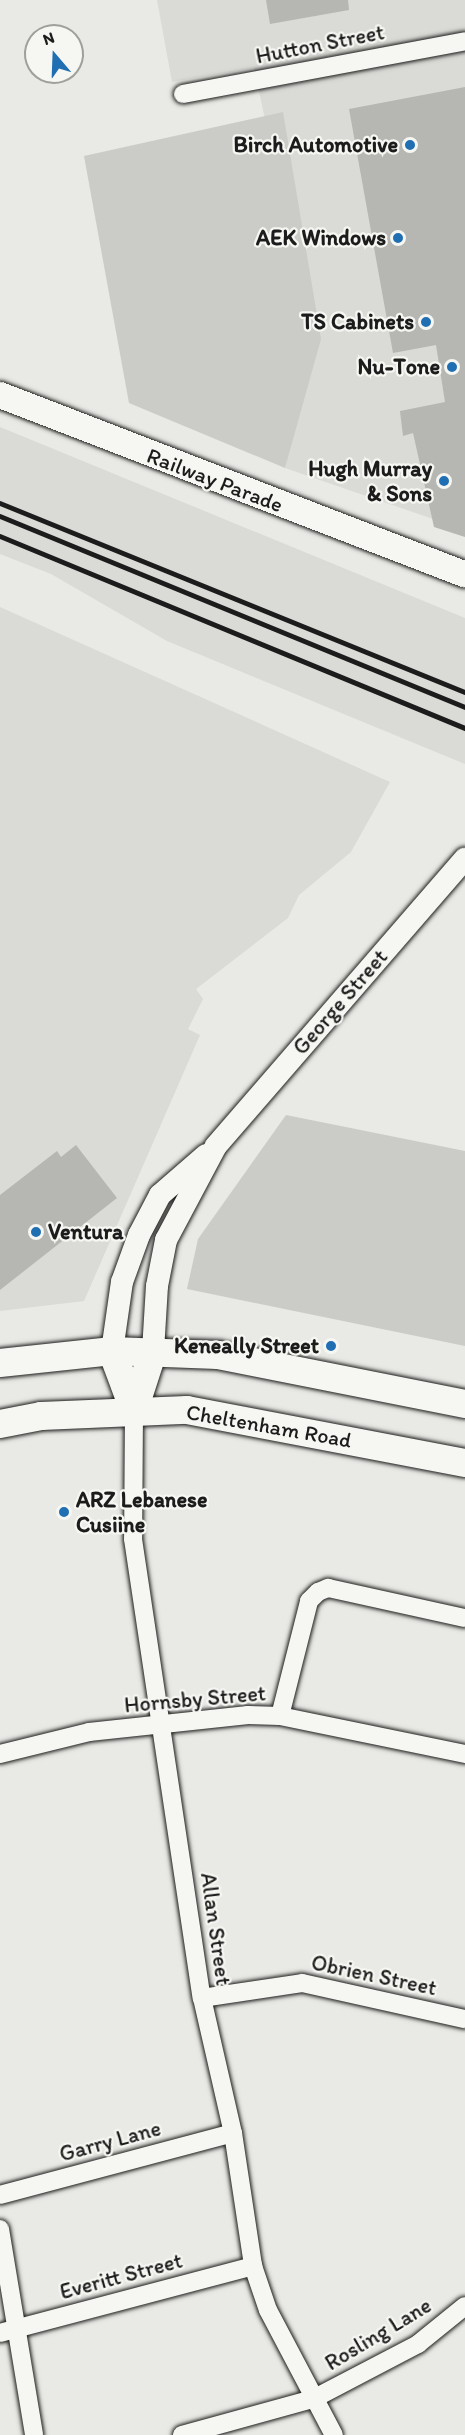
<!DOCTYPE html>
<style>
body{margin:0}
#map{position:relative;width:465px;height:2435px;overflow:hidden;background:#e9e9e5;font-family:Itim,sans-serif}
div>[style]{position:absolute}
.built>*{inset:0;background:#dadad6}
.green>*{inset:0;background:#cbcbc7}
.building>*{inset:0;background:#b6b6b3}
.roads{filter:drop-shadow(0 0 2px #1c1c1c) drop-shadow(0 0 2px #1c1c1c)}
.minor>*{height:18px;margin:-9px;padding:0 9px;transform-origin:9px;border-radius:9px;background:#f6f6f2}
.tertiary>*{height:22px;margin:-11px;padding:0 11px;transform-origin:11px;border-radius:11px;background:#f6f6f2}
.secondary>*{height:26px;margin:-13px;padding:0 13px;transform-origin:13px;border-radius:13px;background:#f6f6f2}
.primary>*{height:28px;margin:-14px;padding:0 14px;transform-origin:14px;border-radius:14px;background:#f6f6f2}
.rail>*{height:4.5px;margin:-2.25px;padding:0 2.25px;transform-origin:2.25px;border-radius:2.25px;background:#1c1c1c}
.dots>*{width:16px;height:16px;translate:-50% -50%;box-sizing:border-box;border:3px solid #f6f6f2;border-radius:50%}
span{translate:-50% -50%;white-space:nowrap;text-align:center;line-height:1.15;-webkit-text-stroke:4.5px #f6f6f2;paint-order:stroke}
.street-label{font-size:22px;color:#1c1c1c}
.poi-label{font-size:22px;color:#1c1c1c;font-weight:700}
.right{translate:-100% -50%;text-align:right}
.left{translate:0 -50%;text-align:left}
.north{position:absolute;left:24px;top:24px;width:60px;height:60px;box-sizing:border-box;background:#f6f6f2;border:2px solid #9f9f9c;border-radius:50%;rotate:341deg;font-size:16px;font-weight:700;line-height:24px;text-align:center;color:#1c1c1c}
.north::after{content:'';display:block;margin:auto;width:21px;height:27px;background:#1f6fb2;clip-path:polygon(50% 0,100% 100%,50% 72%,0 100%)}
</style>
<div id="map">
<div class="built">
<i style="clip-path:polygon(157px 0,465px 0,465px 530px,285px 468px,312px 339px,254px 68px,172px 82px)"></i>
<i style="clip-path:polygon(0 427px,465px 618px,465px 764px,167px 641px,51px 574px,0 554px)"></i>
<i style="clip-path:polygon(0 607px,390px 782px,351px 852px,299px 895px,288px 918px,196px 989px,203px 999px,188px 1029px,200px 1035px,84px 1301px,0 1311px)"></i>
</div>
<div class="green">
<i style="clip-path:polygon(283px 112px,321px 339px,285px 468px,129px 403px,84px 156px)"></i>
<i style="clip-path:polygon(286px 1115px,465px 1151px,465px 1346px,187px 1289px,198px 1239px)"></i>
</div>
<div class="building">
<i style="clip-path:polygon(266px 0,348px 0,349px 10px,270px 24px)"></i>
<i style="clip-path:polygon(465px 87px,465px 537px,434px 527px,413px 433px,403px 436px,400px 411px,445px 402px,436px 345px,393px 353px,349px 109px)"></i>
<i style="clip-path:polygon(76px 1145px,117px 1198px,0 1290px,0 1195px,57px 1151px,61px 1157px)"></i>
</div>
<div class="roads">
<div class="minor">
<i style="left:183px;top:94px;width:287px;rotate:-10.6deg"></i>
<i style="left:134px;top:1410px;width:129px;rotate:90.4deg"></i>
<i style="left:133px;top:1539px;width:464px;rotate:81.5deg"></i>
<i style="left:202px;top:1998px;width:139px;rotate:77.1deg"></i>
<i style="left:233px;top:2133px;width:134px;rotate:81.4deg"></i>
<i style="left:253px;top:2266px;width:46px;rotate:71.2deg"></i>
<i style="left:268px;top:2310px;width:141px;rotate:62.2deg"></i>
<i style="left:280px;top:1716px;width:119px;rotate:-75.8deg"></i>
<i style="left:309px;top:1601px;width:13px;rotate:-45deg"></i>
<i style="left:318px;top:1592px;width:11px;rotate:-22deg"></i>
<i style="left:328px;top:1588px;width:140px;rotate:12.4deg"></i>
<i style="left:0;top:1754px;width:92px;rotate:-13.9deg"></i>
<i style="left:89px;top:1732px;width:160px;rotate:-6.1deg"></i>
<i style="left:248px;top:1715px;width:32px;rotate:2deg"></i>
<i style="left:280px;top:1716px;width:189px;rotate:11.6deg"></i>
<i style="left:202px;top:1998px;width:101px;rotate:-8.5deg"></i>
<i style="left:302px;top:1983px;width:167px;rotate:12.5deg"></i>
<i style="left:0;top:2195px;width:241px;rotate:-14.9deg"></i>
<i style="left:0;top:2229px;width:209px;rotate:80.6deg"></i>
<i style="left:0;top:2333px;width:262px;rotate:-14.8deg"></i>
<i style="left:182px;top:2435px;width:136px;rotate:-15.4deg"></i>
<i style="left:313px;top:2399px;width:119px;rotate:-27.6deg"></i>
<i style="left:418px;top:2344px;width:60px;rotate:-39deg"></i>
</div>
<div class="tertiary">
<i style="left:112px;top:1351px;width:70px;rotate:-81.8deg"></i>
<i style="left:122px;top:1282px;width:50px;rotate:-70.1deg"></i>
<i style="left:139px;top:1235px;width:45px;rotate:-62.3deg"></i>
<i style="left:160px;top:1195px;width:61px;rotate:-41deg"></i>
<i style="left:153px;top:1351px;width:65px;rotate:-86.5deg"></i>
<i style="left:157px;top:1286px;width:47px;rotate:-78.9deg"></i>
<i style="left:166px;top:1240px;width:106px;rotate:-62deg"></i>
<i style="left:216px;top:1146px;width:380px;rotate:-49.1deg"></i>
</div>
<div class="secondary">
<i style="left:0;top:395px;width:498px;rotate:21.1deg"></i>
</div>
<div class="primary">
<i style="left:112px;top:1351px;width:63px;rotate:69.6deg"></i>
<i style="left:0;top:1363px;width:113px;rotate:-6.1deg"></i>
<i style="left:112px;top:1351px;width:106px;rotate:2.2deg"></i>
<i style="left:218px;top:1355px;width:252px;rotate:11.2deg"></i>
<i style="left:134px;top:1410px;width:62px;rotate:-72.1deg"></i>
<i style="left:0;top:1424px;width:42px;rotate:-11deg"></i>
<i style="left:41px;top:1416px;width:146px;rotate:-2.4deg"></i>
<i style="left:187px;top:1410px;width:283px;rotate:10.8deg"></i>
</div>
</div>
<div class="rail">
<i style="left:0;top:503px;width:502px;rotate:22.12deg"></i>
<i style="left:0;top:516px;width:503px;rotate:22.33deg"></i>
<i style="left:0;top:536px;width:503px;rotate:22.44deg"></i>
</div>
<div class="dots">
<i style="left:410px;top:145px;background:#1f6fb2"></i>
<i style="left:398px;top:238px;background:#1f6fb2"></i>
<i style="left:426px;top:322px;background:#1f6fb2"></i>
<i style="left:452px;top:367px;background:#1f6fb2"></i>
<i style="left:444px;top:481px;background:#1f6fb2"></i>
<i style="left:36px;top:1232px;background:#1f6fb2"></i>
<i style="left:331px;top:1346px;background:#1f6fb2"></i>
<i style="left:64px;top:1512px;background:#1f6fb2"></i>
</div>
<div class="street-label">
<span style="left:320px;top:44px;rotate:-11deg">Hutton Street</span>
<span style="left:215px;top:480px;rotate:21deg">Railway Parade</span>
<span style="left:340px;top:1002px;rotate:-49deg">George Street</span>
<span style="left:269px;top:1426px;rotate:10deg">Cheltenham Road</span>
<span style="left:195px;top:1699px;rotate:-5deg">Hornsby Street</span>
<span style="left:216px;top:1929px;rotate:82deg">Allan Street</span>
<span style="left:374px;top:1975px;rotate:12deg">Obrien Street</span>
<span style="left:110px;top:2141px;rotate:-15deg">Garry Lane</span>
<span style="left:121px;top:2276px;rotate:-15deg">Everitt Street</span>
<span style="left:378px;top:2334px;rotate:-31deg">Rosling Lane</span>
</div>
<div class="poi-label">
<span class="right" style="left:398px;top:145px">Birch Automotive</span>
<span class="right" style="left:386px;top:238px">AEK Windows</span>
<span class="right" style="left:414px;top:322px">TS Cabinets</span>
<span class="right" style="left:440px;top:367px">Nu-Tone</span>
<span class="right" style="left:432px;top:481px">Hugh Murray<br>&amp; Sons</span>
<span class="left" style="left:48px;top:1232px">Ventura</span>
<span class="right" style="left:319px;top:1346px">Keneally Street</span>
<span class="left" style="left:76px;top:1512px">ARZ Lebanese<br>Cusiine</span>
</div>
<div class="north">N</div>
</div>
